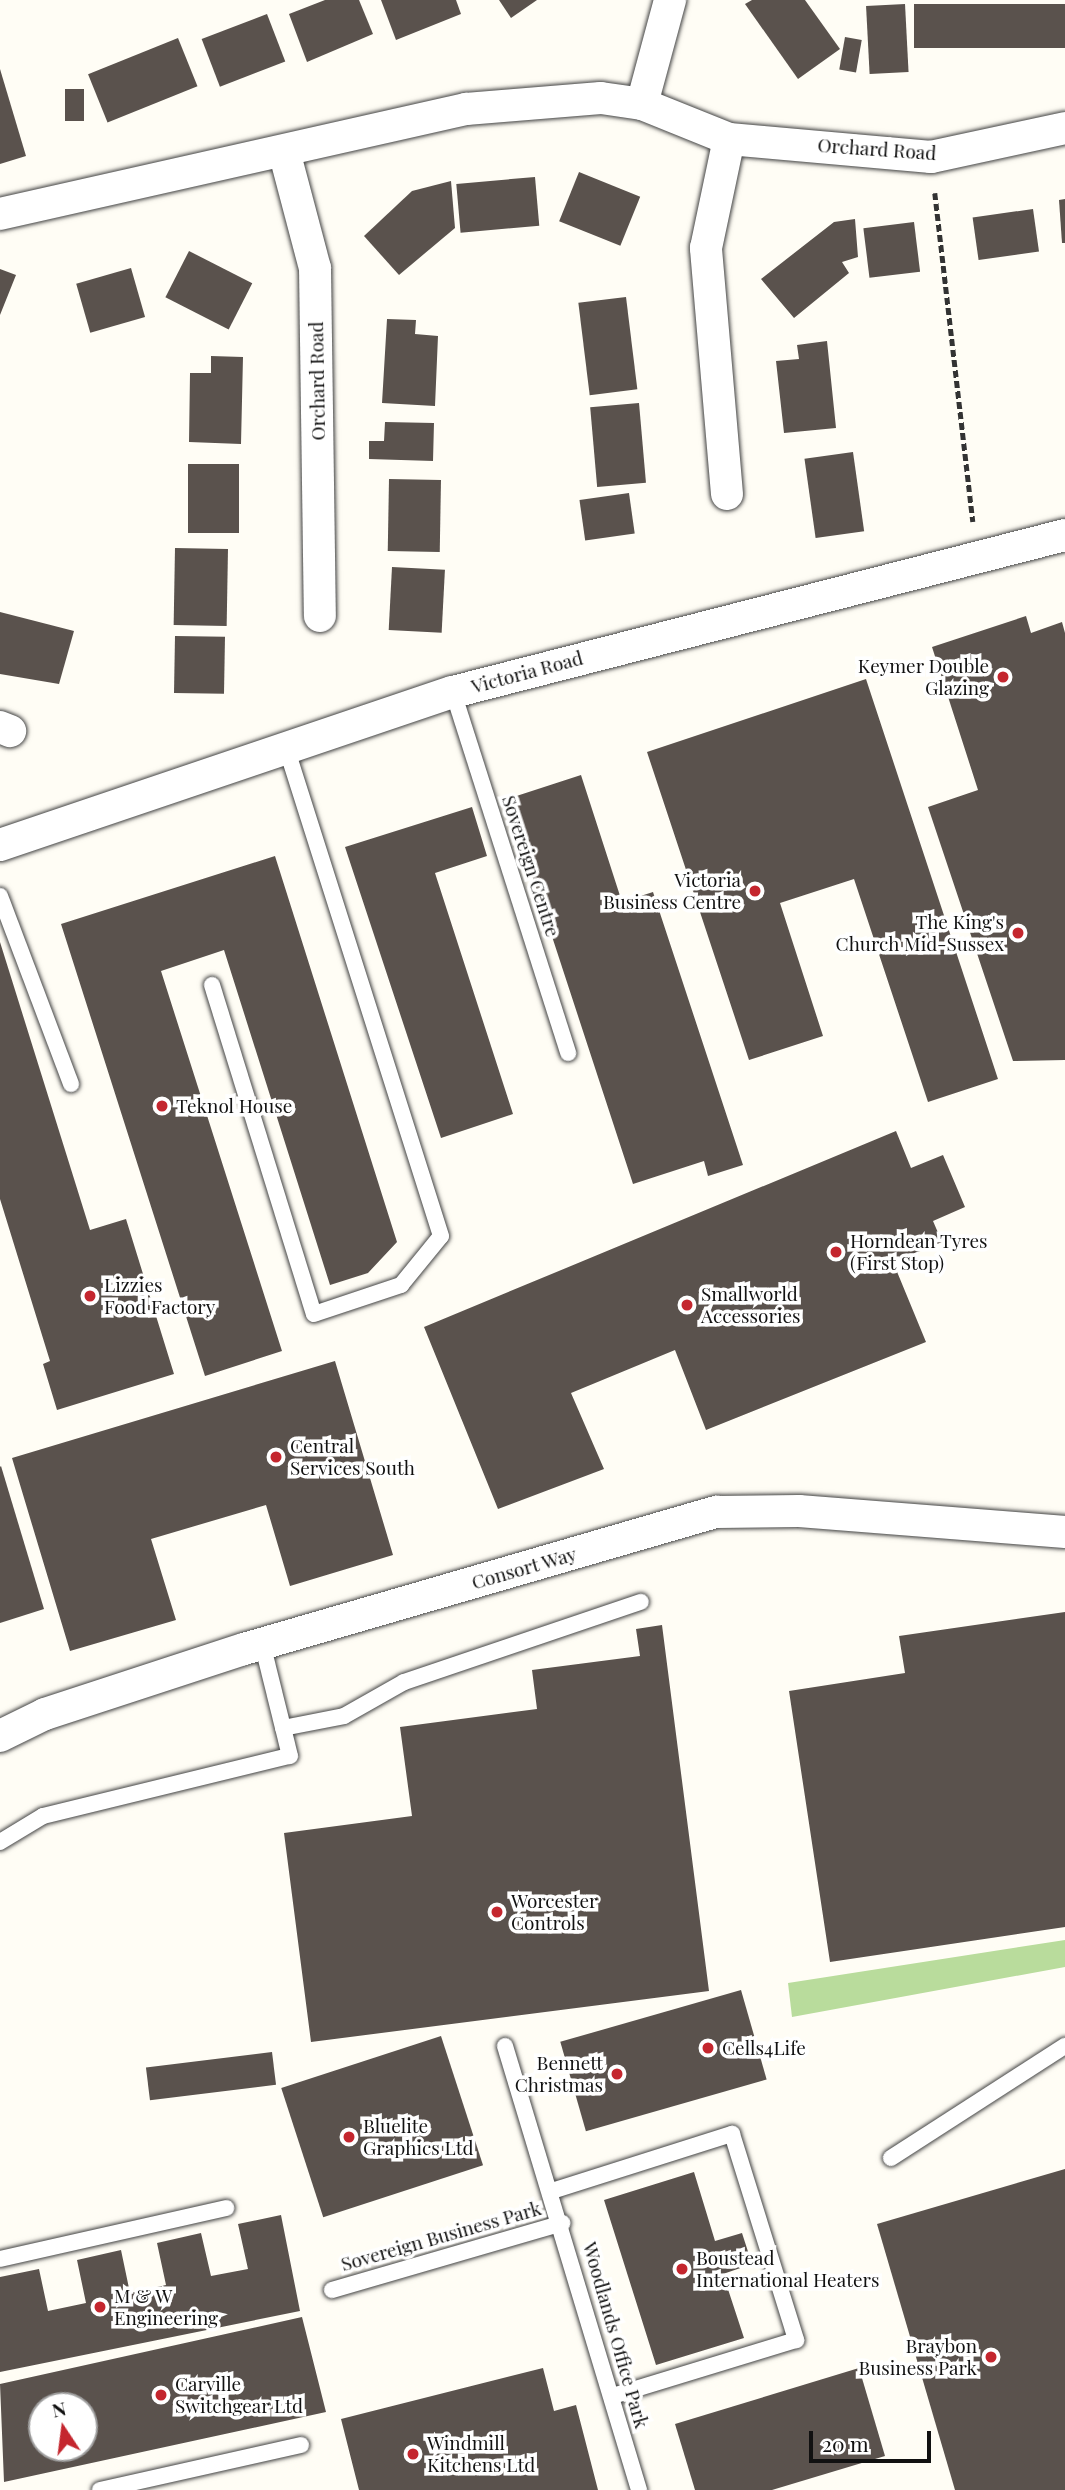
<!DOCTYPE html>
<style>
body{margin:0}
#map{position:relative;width:1065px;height:2490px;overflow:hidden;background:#fffdf5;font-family:"Playfair Display",serif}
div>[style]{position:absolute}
.forest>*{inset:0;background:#b9dc9c}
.building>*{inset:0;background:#5a524d;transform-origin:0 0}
.path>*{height:4.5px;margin-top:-2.25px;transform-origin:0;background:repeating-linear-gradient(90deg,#333 0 7px,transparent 0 10.5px)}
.roads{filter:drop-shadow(0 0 2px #444) drop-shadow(0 0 2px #444)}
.service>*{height:16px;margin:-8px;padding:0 8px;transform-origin:8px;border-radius:8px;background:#fff}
.minor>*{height:32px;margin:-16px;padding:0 16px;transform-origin:16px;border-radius:16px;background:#fff}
.dots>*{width:19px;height:19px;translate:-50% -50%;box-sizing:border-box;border:4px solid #fff;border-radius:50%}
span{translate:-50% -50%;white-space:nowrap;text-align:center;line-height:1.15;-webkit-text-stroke:7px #fff;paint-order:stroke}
.street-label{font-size:19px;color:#111}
.poi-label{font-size:19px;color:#111}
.right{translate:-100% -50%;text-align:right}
.left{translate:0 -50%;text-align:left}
.north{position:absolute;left:28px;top:2392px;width:70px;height:70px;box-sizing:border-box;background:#fff;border:2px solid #a0a0a0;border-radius:50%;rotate:347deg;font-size:19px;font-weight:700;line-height:28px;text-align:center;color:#111}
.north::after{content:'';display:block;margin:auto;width:24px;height:32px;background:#c4262e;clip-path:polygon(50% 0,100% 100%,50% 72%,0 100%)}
.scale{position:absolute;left:809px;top:2431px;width:122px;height:32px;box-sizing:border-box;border:4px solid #111;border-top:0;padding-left:9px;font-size:21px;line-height:24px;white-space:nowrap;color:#111;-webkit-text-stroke:5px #fff;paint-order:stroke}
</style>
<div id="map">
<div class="forest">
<i style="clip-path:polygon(1065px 1940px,1065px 1967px,792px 2017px,788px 1983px)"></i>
</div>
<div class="building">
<i style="clip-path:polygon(325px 0,359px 0,373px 34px,307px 62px,289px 14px)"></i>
<i style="clip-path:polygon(381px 0,456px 0,461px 14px,396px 40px)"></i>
<i style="clip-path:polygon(499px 0,537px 0,511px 18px)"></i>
<i style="clip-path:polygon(752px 0,805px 0,840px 49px,798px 79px,745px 4px)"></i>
<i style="left:905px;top:4px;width:68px;height:39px;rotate:87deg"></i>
<i style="left:1065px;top:4px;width:44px;height:151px;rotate:90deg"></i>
<i style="left:267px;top:14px;width:51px;height:70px;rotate:69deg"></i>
<i style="left:845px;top:37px;width:17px;height:33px;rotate:10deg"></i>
<i style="left:178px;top:38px;width:52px;height:97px;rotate:68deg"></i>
<i style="clip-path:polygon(0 69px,26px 156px,0 164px)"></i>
<i style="left:65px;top:89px;width:19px;height:32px"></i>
<i style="left:579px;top:172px;width:66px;height:53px;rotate:22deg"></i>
<i style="left:535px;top:177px;width:49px;height:79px;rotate:85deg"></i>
<i style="clip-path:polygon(451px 181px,455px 228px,399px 275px,364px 236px,412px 191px)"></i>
<i style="clip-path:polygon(1065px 199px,1065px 243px,1062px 243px,1059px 200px)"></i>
<i style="left:1033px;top:209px;width:43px;height:61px;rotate:82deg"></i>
<i style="clip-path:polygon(855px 219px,858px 257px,842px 262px,849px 273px,794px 318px,761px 279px,834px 222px)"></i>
<i style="left:914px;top:222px;width:50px;height:51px;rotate:83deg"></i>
<i style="left:189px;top:251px;width:71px;height:52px;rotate:27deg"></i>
<i style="left:131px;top:268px;width:51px;height:57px;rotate:74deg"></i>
<i style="clip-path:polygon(0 269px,16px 275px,0 315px)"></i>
<i style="left:626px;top:297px;width:93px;height:48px;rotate:83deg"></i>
<i style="clip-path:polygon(387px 319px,416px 320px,415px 334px,438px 336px,435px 406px,382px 403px)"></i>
<i style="clip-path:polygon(827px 341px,836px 428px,784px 433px,776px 361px,799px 359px,797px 345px)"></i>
<i style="clip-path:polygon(211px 356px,243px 357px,241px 444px,189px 442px,190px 373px,211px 373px)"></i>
<i style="left:639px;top:403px;width:80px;height:49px;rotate:85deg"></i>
<i style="clip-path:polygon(385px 422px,434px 423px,433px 461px,369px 459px,369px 441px,384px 441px)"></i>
<i style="left:853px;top:452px;width:80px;height:49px;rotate:82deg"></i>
<i style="left:188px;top:464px;width:51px;height:69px"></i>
<i style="left:389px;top:479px;width:52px;height:72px;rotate:1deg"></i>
<i style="left:629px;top:493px;width:41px;height:50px;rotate:82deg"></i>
<i style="left:175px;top:548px;width:53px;height:77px;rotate:1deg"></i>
<i style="left:392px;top:567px;width:53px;height:63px;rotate:3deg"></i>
<i style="clip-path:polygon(0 612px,74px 631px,59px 684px,0 674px)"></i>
<i style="clip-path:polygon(1026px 616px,1031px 633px,1062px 622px,1065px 633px,1065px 1060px,1013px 1061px,928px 807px,978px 790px,932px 647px)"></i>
<i style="left:175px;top:636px;width:50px;height:57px;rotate:1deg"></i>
<i style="clip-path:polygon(866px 679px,998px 1079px,928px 1102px,854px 879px,780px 903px,823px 1036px,749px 1060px,647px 752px)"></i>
<i style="clip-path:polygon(581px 775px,622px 902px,653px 892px,743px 1165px,708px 1176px,704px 1161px,633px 1184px,507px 799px)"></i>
<i style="clip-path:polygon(472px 807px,487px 856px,435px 873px,513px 1114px,441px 1138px,345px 847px)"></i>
<i style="clip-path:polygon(275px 856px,397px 1242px,368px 1273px,330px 1285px,224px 950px,161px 971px,282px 1351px,205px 1376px,61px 924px)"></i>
<i style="clip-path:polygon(0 942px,90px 1230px,126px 1219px,174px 1374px,57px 1410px,43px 1364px,50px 1361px,0 1199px)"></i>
<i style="clip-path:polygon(896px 1131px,911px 1168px,943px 1155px,965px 1207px,933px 1221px,942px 1242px,893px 1262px,926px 1342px,706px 1430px,675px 1350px,571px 1393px,604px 1469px,498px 1509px,424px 1327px)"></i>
<i style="clip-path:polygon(335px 1361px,393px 1555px,290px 1586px,266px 1505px,151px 1539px,176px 1620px,70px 1651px,12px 1458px)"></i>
<i style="clip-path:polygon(1px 1466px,44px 1609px,0 1623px,0 1467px)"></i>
<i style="clip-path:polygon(1065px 1612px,1065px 1927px,830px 1962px,789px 1691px,905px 1673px,899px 1636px)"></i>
<i style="clip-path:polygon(662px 1625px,709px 1991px,311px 2042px,284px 1833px,412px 1816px,400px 1727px,537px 1709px,532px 1670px,640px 1656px,636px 1629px)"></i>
<i style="left:741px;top:1990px;width:93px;height:188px;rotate:74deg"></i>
<i style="left:441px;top:2036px;width:136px;height:168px;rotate:72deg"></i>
<i style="left:272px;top:2052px;width:33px;height:127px;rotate:83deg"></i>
<i style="clip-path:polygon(1065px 2169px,1065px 2490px,955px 2490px,877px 2224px)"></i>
<i style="clip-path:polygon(694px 2172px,715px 2241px,742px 2233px,752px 2264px,723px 2274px,744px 2338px,656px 2365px,604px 2200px)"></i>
<i style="clip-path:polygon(281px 2215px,300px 2311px,0 2372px,0 2277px,39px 2269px,48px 2311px,86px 2303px,77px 2260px,121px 2250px,130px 2293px,166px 2285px,157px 2243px,201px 2233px,211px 2276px,248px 2269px,238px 2224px)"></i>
<i style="clip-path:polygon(evenodd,302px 2317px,326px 2412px,4px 2482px,0 2384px,302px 2317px,42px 2406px,84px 2406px,84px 2448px,42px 2448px,42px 2406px)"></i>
<i style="clip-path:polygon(543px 2368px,554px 2411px,576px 2405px,598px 2490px,359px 2490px,341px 2419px)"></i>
<i style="clip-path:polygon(859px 2368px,885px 2456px,772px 2490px,695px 2490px,675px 2424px)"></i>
</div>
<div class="path">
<i style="left:935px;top:193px;width:331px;rotate:83.4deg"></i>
</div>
<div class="roads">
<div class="service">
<i style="left:453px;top:692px;width:379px;rotate:72.3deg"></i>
<i style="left:0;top:896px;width:201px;rotate:69.3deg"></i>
<i style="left:212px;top:985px;width:344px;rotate:72.8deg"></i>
<i style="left:314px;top:1314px;width:92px;rotate:-18.4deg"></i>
<i style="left:401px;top:1285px;width:63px;rotate:-50.8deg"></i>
<i style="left:441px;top:1236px;width:516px;rotate:-107.59deg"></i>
<i style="left:283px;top:1728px;width:62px;rotate:-11.1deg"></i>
<i style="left:344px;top:1716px;width:69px;rotate:-29.5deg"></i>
<i style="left:404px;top:1682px;width:250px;rotate:-18.7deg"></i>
<i style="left:0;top:1842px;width:50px;rotate:-31.2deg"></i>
<i style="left:43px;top:1816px;width:254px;rotate:-13.7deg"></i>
<i style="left:290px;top:1756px;width:116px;rotate:-103.9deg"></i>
<i style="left:505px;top:2046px;width:464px;rotate:73.2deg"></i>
<i style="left:891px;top:2158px;width:207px;rotate:-32.8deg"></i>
<i style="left:552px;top:2191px;width:189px;rotate:-17.6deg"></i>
<i style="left:732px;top:2134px;width:216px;rotate:72.7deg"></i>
<i style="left:796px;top:2340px;width:191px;rotate:163deg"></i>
<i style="left:0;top:2259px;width:232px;rotate:-12.7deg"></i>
<i style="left:332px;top:2290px;width:240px;rotate:-16.2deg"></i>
<i style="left:100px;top:2490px;width:206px;rotate:-12.6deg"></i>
</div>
<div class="minor">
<i style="left:642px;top:104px;width:108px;rotate:-74.9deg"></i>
<i style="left:284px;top:151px;width:121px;rotate:75.2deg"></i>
<i style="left:315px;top:268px;width:348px;rotate:89.2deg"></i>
<i style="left:0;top:214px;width:478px;rotate:-12.7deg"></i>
<i style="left:466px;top:109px;width:135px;rotate:-4.7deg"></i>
<i style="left:601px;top:98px;width:41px;rotate:8.3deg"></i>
<i style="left:642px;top:104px;width:94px;rotate:21.9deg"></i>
<i style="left:729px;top:139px;width:203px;rotate:5.1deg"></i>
<i style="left:931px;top:157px;width:137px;rotate:-12.2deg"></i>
<i style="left:727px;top:494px;width:247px;rotate:-94.9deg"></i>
<i style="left:706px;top:248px;width:111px;rotate:-78.1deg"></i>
<i style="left:0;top:727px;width:11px;rotate:22deg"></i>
<i style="left:0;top:845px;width:478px;rotate:-18.7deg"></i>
<i style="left:453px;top:692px;width:632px;rotate:-14.39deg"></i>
<i style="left:0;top:1736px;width:50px;rotate:-26.1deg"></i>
<i style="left:45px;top:1714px;width:209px;rotate:-18.1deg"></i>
<i style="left:244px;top:1649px;width:492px;rotate:-16.2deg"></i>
<i style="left:717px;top:1512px;width:82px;rotate:-0.7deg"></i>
<i style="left:799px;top:1511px;width:267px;rotate:4.5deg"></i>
</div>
</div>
<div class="dots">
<i style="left:1003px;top:677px;background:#c4262e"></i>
<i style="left:755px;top:891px;background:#c4262e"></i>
<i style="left:1018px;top:933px;background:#c4262e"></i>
<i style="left:162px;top:1106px;background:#c4262e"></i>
<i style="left:836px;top:1252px;background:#c4262e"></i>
<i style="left:90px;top:1296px;background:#c4262e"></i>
<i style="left:687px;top:1305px;background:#c4262e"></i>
<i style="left:276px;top:1457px;background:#c4262e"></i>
<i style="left:497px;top:1912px;background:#c4262e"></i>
<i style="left:708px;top:2048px;background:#c4262e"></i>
<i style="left:617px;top:2074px;background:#c4262e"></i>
<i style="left:349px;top:2137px;background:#c4262e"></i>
<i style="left:682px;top:2269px;background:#c4262e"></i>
<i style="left:100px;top:2307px;background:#c4262e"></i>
<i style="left:991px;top:2357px;background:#c4262e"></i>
<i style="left:161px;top:2395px;background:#c4262e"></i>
<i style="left:413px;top:2454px;background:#c4262e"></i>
</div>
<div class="street-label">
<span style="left:877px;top:149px;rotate:4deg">Orchard Road</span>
<span style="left:317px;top:381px;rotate:-91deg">Orchard Road</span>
<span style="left:527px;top:672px;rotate:-15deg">Victoria Road</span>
<span style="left:531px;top:866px;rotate:72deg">Sovereign Centre</span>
<span style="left:524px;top:1568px;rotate:-16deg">Consort Way</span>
<span style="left:441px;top:2236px;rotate:-16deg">Sovereign Business Park</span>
<span style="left:616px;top:2335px;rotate:74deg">Woodlands Office Park</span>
</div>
<div class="poi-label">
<span class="right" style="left:989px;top:677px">Keymer Double<br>Glazing</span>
<span class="right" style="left:741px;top:891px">Victoria<br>Business Centre</span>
<span class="right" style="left:1004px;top:933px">The King's<br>Church Mid-Sussex</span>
<span class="left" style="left:176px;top:1106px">Teknol House</span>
<span class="left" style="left:850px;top:1252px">Horndean Tyres<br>(First Stop)</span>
<span class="left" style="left:104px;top:1296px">Lizzies<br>Food Factory</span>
<span class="left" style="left:701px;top:1305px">Smallworld<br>Accessories</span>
<span class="left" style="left:290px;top:1457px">Central<br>Services South</span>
<span class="left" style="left:511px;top:1912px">Worcester<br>Controls</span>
<span class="left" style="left:722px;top:2048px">Cells4Life</span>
<span class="right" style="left:603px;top:2074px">Bennett<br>Christmas</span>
<span class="left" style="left:363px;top:2137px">Bluelite<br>Graphics Ltd</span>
<span class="left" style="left:696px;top:2269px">Boustead<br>International Heaters</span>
<span class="left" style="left:114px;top:2307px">M &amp; W<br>Engineering</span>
<span class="right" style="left:977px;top:2357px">Braybon<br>Business Park</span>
<span class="left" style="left:175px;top:2395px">Carville<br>Switchgear Ltd</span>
<span class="left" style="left:427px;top:2454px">Windmill<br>Kitchens Ltd</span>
</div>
<div class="north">N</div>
<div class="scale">20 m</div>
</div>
